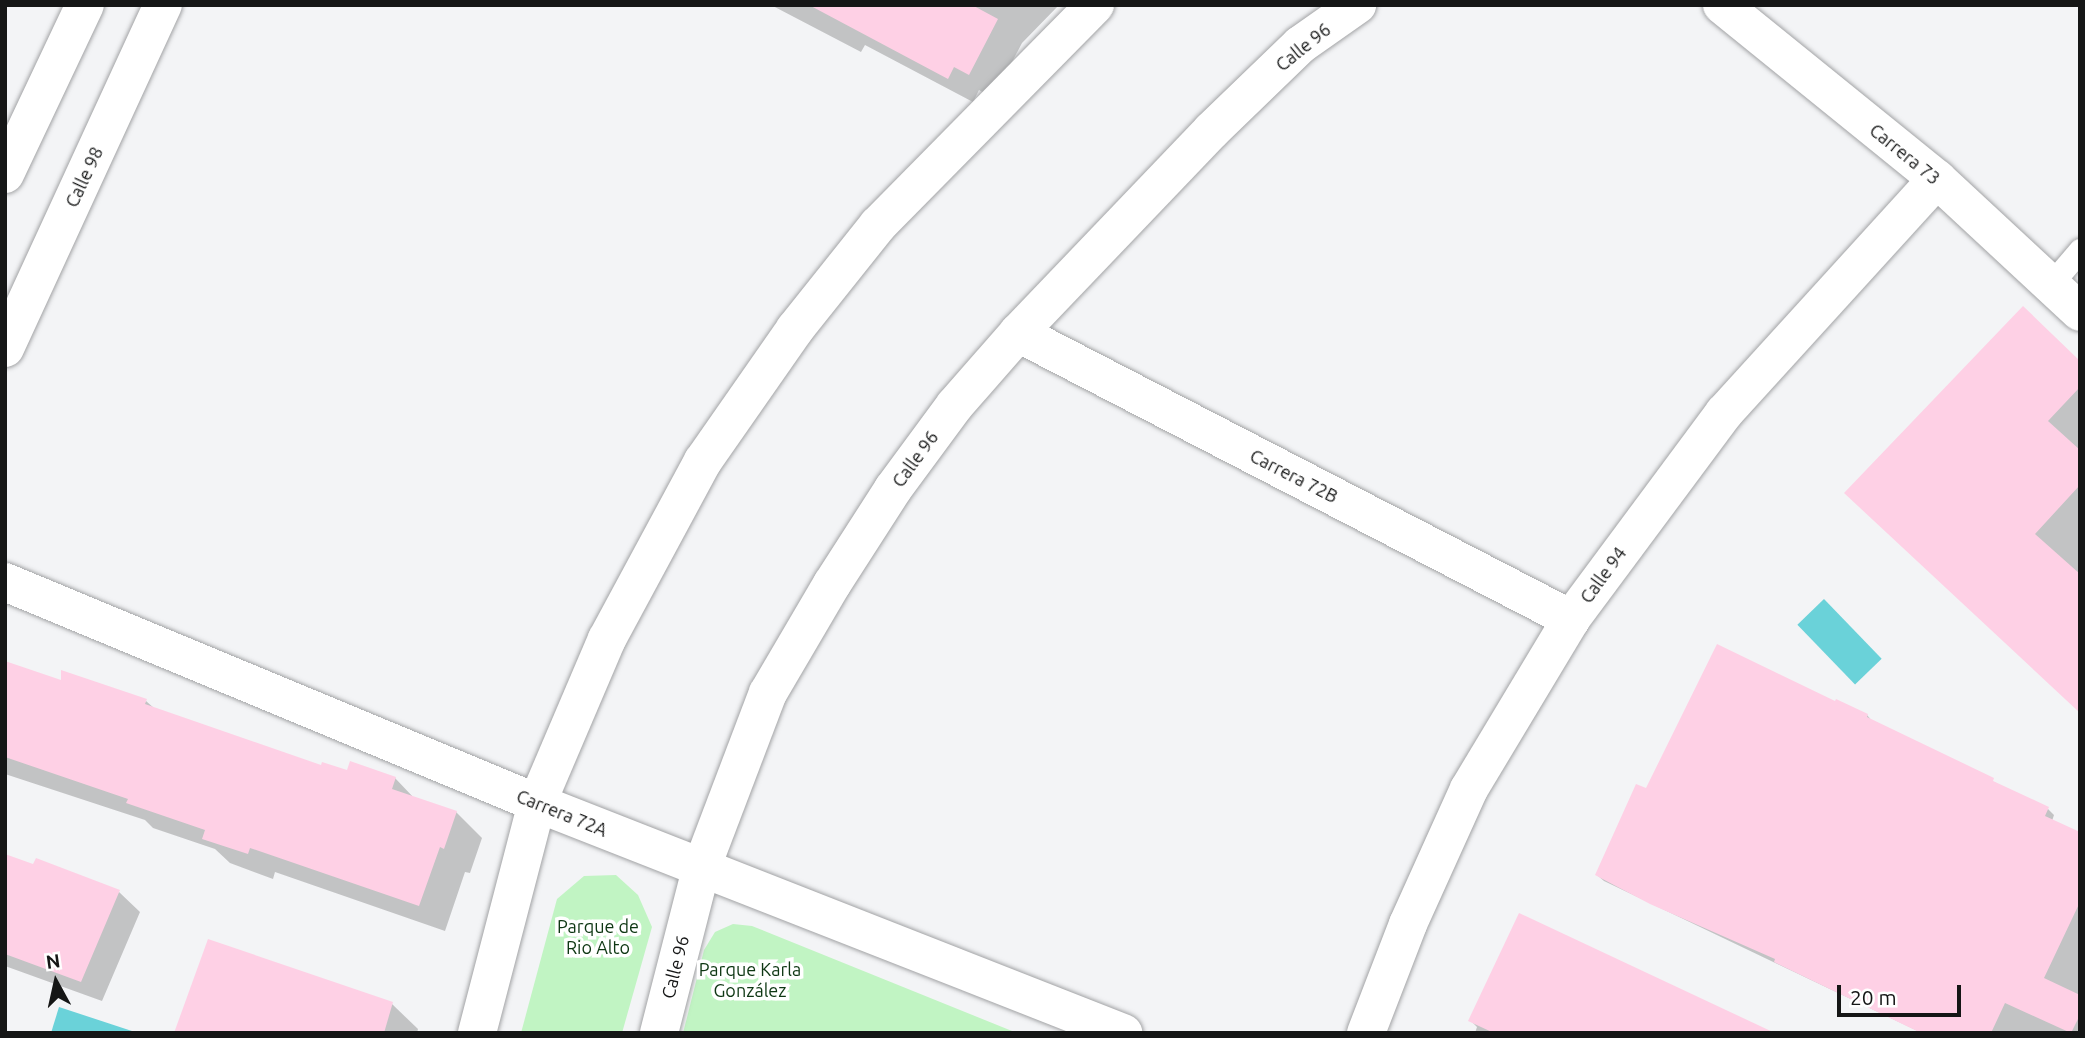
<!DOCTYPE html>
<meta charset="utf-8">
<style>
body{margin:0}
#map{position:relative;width:2085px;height:1038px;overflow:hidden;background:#f3f4f6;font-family:Ubuntu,sans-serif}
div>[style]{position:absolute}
.green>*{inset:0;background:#c1f4c3}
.water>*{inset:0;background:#6ad2d9;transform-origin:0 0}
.shadow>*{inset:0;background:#0003}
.building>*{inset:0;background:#fed0e5}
.roads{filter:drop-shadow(0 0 2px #a2a3a5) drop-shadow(0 0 2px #a2a3a5)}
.service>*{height:23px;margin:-11.5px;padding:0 11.5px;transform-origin:11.5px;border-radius:11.5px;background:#fff}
.minor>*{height:38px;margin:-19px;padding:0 19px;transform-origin:19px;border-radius:19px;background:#fff}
.tertiary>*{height:38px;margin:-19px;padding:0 19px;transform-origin:19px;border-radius:19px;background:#fff}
span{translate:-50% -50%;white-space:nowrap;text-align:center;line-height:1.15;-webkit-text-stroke:7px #fff;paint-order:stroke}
.street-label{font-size:18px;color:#151616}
.park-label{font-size:18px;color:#0e3713}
.frame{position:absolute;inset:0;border:7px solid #151616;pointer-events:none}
.north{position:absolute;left:21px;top:947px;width:70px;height:70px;-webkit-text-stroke:5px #fff;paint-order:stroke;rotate:352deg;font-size:19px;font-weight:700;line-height:28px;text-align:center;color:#151616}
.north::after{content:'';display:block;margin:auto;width:24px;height:32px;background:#151616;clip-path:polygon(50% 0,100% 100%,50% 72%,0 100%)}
.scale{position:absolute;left:1837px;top:985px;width:124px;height:32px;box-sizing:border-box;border:4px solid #151616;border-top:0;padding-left:9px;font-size:21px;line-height:24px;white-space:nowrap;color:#151616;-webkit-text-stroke:5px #fff;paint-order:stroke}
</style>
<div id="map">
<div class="green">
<i style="clip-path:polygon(616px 875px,638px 895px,652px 927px,622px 1033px,521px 1033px,557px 899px,584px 876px)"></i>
<i style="clip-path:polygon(733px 924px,752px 926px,1017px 1033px,683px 1033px,704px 950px,715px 932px)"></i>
</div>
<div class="water">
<i style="left:1824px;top:599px;width:83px;height:37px;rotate:46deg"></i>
<i style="clip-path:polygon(59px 1007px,138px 1033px,51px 1033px)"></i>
</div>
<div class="shadow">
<i style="clip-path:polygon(771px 5px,1059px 5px,1022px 43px,993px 98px,979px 90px,973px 102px,865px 45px,861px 52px)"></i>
<i style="clip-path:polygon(2080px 362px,2080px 710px,1847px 493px)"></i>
<i style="clip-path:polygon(5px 663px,62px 683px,146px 701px,155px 709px,322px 767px,395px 778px,415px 799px,456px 812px,482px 838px,470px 873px,465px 872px,445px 931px,275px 872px,273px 879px,230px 863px,215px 849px,153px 828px,145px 820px,5px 774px)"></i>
<i style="clip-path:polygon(1836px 704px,1867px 715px,1873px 722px,2048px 809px,2054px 815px,2052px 821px,2080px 834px,2079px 1033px,1922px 1033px,1604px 881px,1597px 875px,1647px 791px)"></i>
<i style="clip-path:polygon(5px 856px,34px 867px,37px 861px,119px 892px,140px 912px,102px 1001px,5px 966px)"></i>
<i style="clip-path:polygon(392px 1004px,418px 1029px,417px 1033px,175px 1033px)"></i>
<i style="clip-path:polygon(1470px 1020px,1771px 1033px,1475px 1033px,1477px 1027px)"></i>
</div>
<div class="building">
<i style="clip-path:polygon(809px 5px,972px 5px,998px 19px,969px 75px,954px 67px,948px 79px)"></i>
<i style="clip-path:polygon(2023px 306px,2080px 361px,2080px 387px,2048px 421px,2080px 450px,2080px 485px,2035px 534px,2080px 574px,2080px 713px,1844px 493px)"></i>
<i style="clip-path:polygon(1717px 644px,1835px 701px,1836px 699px,1868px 714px,1867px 717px,1994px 778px,1993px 781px,2049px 807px,2045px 816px,2080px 832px,2080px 902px,2044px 978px,2080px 995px,2080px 1015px,2071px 1033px,2005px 1003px,1991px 1033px,1921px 1033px,1774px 962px,1775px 959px,1650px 904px,1595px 875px,1636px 784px,1646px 788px)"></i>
<i style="clip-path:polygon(5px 661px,61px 680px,61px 670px,147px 699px,145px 704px,321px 765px,322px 762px,347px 770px,350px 761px,396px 777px,392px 789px,457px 811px,444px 849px,440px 847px,419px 906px,250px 848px,248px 854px,202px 839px,205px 830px,126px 803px,128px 799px,5px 757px)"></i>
<i style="clip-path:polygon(5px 854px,33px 864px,36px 858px,120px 890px,81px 982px,5px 954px)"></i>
<i style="clip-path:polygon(1519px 913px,1775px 1033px,1494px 1033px,1468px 1021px)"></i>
<i style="clip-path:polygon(208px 939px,393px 1002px,384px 1033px,174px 1033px)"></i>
</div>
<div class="roads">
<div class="service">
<i style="left:2051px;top:284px;width:45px;rotate:-49.5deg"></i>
</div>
<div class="minor">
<i style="left:1722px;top:5px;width:277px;rotate:39deg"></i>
<i style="left:1937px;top:179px;width:195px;rotate:42.9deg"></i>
<i style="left:1018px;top:333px;width:623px;rotate:27.35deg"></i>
<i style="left:5px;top:582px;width:576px;rotate:22.56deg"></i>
<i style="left:537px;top:803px;width:630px;rotate:21.43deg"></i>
<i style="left:477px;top:1033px;width:238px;rotate:-75.4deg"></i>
<i style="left:537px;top:803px;width:178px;rotate:-66.9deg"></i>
<i style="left:607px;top:639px;width:202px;rotate:-61.7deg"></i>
<i style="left:703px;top:461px;width:161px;rotate:-55.1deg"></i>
<i style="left:795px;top:329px;width:133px;rotate:-51.4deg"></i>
<i style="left:878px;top:225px;width:309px;rotate:-45.4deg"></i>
<i style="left:659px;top:1033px;width:169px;rotate:-75.6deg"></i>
<i style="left:701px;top:869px;width:188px;rotate:-69.2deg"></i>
<i style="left:768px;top:693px;width:126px;rotate:-59.6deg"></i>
<i style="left:832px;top:584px;width:113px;rotate:-57.3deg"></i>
<i style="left:893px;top:489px;width:104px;rotate:-53.6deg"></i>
<i style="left:955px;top:405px;width:96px;rotate:-48.8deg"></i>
<i style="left:1018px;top:333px;width:279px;rotate:-46.3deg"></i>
<i style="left:1211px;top:131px;width:124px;rotate:-44deg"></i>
<i style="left:1300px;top:45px;width:70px;rotate:-35.1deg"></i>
<i style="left:1366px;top:1033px;width:117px;rotate:-68.9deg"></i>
<i style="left:1408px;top:924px;width:148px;rotate:-65.7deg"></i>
<i style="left:1469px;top:789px;width:198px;rotate:-59deg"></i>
<i style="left:1571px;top:619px;width:257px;rotate:-53.4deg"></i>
<i style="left:1724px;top:413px;width:316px;rotate:-47.7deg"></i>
</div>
<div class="tertiary">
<i style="left:5px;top:174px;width:187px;rotate:-64.7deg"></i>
<i style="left:5px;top:348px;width:378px;rotate:-65.3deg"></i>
</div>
</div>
<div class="street-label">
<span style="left:1303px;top:47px;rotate:-39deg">Calle 96</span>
<span style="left:1905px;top:154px;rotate:39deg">Carrera 73</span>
<span style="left:84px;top:177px;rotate:-65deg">Calle 98</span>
<span style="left:915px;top:459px;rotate:-54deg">Calle 96</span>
<span style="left:1294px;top:476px;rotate:27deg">Carrera 72B</span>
<span style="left:1603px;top:575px;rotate:-54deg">Calle 94</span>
<span style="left:562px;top:813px;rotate:22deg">Carrera 72A</span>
<span style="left:675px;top:967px;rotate:-76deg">Calle 96</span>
</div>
<div class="park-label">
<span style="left:598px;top:937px">Parque de<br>Rio Alto</span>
<span style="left:750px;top:980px">Parque Karla<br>González</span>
</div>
<div class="frame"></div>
<div class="north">N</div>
<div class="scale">20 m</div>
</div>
